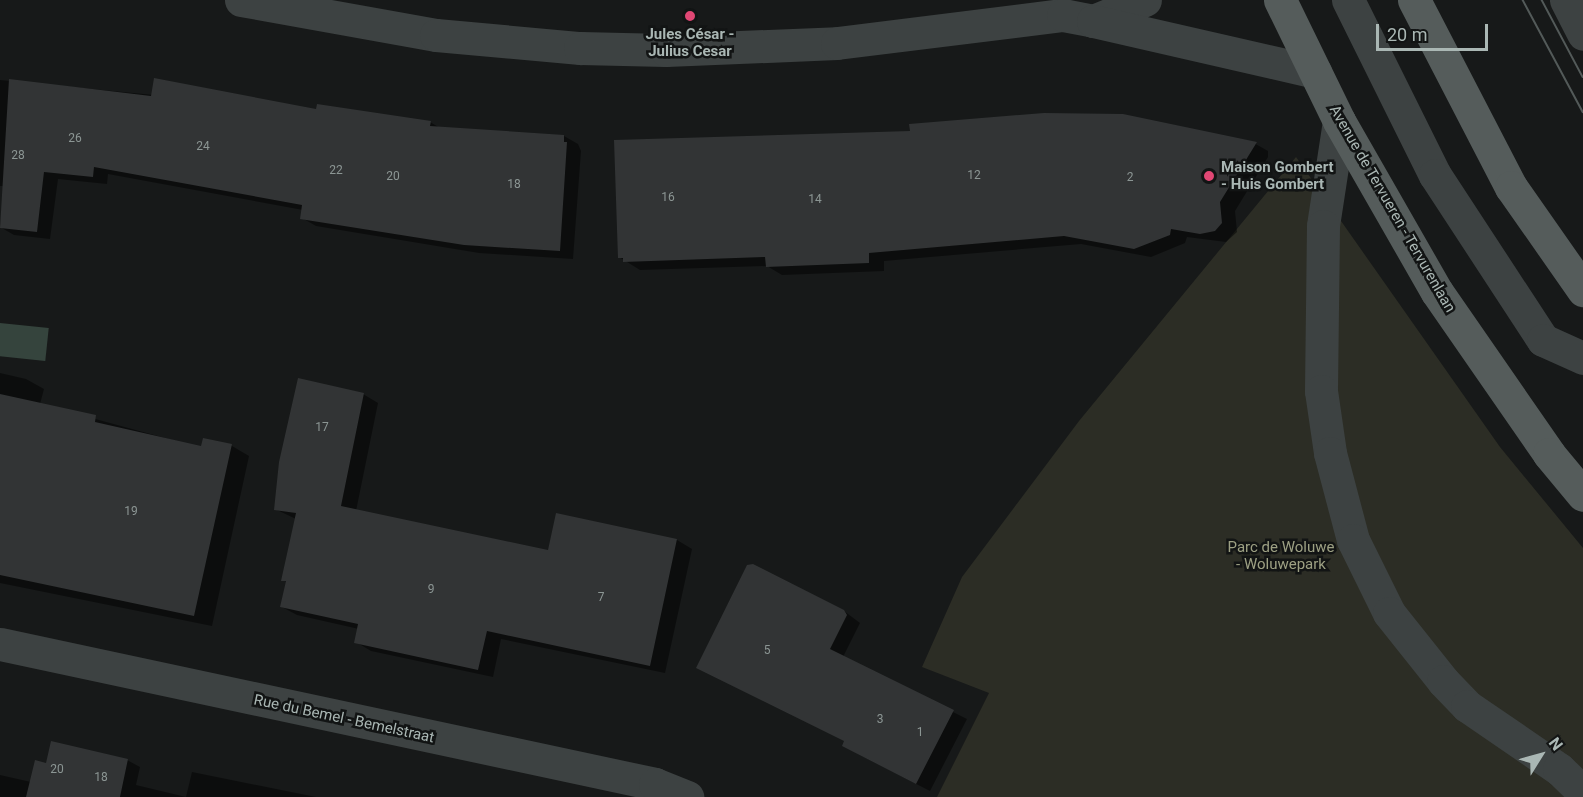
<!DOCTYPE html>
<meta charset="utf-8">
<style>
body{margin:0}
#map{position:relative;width:1583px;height:797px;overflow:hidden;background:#171919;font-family:Roboto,sans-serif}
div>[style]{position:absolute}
.green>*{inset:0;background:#2c2d25}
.water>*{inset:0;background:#35443d;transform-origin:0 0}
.shadow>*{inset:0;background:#0007}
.building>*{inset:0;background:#323435}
.minor>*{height:33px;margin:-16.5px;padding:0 16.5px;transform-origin:16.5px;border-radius:16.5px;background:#3d4242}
.tertiary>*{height:33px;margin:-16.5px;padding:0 16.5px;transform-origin:16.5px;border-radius:16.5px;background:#3d4242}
.primary>*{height:33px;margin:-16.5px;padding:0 16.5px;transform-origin:16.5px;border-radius:16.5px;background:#555c5b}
.tram>*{height:1.5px;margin:-0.75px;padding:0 0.75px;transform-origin:0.75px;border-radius:0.75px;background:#535a59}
.dots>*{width:16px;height:16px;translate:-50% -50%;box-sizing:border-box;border:3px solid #121414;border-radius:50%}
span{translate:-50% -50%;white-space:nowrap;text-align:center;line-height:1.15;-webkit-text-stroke:5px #121414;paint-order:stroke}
.number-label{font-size:12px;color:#8c9694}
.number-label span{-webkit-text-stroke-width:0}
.poi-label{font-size:15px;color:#aab7b4;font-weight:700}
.left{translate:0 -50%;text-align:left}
.street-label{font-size:15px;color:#aab7b4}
.park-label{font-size:15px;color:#9da083}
.north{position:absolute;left:1511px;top:725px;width:60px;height:60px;-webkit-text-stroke:4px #121414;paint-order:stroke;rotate:53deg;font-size:16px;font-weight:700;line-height:24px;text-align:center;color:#aab7b4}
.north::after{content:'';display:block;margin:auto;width:21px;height:27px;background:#aab7b4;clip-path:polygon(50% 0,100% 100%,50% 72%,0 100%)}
.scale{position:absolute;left:1376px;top:24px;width:112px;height:27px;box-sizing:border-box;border:3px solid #aab7b4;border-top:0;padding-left:8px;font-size:18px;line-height:21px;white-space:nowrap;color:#aab7b4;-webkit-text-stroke:4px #121414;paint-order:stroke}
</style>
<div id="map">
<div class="green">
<i style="clip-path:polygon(1296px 157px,1500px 447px,1583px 548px,1583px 797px,937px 797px,989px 693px,922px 667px,962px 577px,1079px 421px)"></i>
</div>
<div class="water">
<i style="left:0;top:323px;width:49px;height:33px;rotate:6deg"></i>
</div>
<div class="shadow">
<i style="clip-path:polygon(0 80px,430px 122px,440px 128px,564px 136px,578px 144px,581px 151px,573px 259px,479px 253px,316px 226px,302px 218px,303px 210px,108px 174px,107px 184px,58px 179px,50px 239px,14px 235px,0 227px,5px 186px,0 186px)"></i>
<i style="clip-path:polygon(1252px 142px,1268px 151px,1268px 157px,1235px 211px,1237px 232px,1226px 242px,1187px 237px,1185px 243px,1151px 257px,1081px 244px,884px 261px,884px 271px,782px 275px,767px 266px,640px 270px,619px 257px)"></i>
<i style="clip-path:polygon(0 373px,26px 379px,44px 389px,40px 404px,202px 448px,204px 440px,232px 446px,249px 456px,212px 626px,0 583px)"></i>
<i style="clip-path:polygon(363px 394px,378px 403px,356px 511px,549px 552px,557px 515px,677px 540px,692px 549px,665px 673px,501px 639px,493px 677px,371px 651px,356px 642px,359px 629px,297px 615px,282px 607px,287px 582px,283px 580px,296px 519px,275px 509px)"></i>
<i style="clip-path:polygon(844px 611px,860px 623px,843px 657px,967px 719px,930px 791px,858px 754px,846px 741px,712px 675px)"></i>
<i style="clip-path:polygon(127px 760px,140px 767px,136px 785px,186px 797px,0 797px,0 775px,31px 782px,47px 765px)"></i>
<i style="clip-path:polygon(192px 772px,316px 797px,186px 797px)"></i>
</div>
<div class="building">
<i style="clip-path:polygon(154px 78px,316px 109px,317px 104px,431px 121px,430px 126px,564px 135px,564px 142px,567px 142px,560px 251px,464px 245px,300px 219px,302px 205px,94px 167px,93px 177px,44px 172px,37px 232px,0 228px,9px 79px,151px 96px)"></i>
<i style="clip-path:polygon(1044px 113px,1123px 114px,1257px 142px,1220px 202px,1222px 223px,1215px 231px,1200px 234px,1171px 229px,1170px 235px,1134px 249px,1064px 236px,869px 253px,869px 263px,766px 267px,765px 257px,623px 262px,623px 258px,618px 258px,614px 140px,910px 131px,909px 124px)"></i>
<i style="clip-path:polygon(298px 378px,364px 393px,341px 506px,548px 550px,556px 513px,677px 539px,650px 666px,487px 631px,478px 670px,354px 643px,358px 624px,280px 607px,286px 581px,281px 581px,296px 513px,274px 510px,279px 462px)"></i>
<i style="clip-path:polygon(0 394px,96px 415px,95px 422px,201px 446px,203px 438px,232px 444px,194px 616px,0 575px)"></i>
<i style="clip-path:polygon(753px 564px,844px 610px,847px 615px,830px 649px,954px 710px,916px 784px,842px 746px,844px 741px,696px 668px,747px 565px)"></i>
<i style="clip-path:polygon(51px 741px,128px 759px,120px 797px,26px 797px,35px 760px,46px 763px)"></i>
</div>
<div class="minor">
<i style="left:1348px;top:0;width:195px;rotate:63.6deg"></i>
<i style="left:1435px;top:175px;width:197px;rotate:56.8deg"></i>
<i style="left:1543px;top:340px;width:44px;rotate:24.2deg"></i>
<i style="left:1566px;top:0;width:38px;rotate:63deg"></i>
<i style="left:1339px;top:121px;width:106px;rotate:98.7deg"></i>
<i style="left:1323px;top:226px;width:165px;rotate:90.7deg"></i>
<i style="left:1321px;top:391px;width:63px;rotate:81.7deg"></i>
<i style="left:1330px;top:453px;width:90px;rotate:75.2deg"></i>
<i style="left:1353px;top:540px;width:81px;rotate:63.7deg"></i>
<i style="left:1389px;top:613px;width:87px;rotate:51.5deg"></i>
<i style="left:1443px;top:681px;width:35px;rotate:46deg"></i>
<i style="left:1467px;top:706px;width:112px;rotate:34.4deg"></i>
<i style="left:1559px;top:769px;width:33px;rotate:44deg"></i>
<i style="left:0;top:644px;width:670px;rotate:12.06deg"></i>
<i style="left:655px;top:784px;width:35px;rotate:22deg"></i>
</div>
<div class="tertiary">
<i style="left:241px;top:0;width:198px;rotate:10.2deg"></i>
<i style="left:436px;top:35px;width:145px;rotate:5.2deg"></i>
<i style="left:580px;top:48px;width:86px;rotate:1.3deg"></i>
<i style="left:666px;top:50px;width:171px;rotate:-2.3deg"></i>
<i style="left:837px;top:43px;width:228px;rotate:-7.1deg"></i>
<i style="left:1063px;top:15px;width:31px;rotate:11deg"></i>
<i style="left:1093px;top:21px;width:56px;rotate:-22deg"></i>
<i style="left:1093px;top:21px;width:228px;rotate:12.9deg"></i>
</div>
<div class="primary">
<i style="left:1280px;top:0;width:135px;rotate:64deg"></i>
<i style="left:1339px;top:121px;width:197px;rotate:60.2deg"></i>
<i style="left:1437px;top:292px;width:197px;rotate:55.3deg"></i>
<i style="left:1549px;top:454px;width:53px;rotate:50.3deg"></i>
<i style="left:1414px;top:0;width:211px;rotate:62.6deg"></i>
<i style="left:1511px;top:187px;width:126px;rotate:55deg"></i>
</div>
<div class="tram">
<i style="left:1523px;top:0;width:127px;rotate:61.8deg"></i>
<i style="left:1542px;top:0;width:87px;rotate:62deg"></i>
</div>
<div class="dots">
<i style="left:690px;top:16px;background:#e04774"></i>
<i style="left:1209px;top:176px;background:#e04774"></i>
</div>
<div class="number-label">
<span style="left:75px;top:139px">26</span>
<span style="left:203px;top:147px">24</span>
<span style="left:18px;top:156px">28</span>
<span style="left:336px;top:171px">22</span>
<span style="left:974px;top:176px">12</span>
<span style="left:393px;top:177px">20</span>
<span style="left:1130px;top:178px">2</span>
<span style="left:514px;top:185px">18</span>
<span style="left:668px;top:198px">16</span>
<span style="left:815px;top:200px">14</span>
<span style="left:322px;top:428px">17</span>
<span style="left:131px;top:512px">19</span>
<span style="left:431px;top:590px">9</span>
<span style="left:601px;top:598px">7</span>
<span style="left:767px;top:651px">5</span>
<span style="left:880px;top:720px">3</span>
<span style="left:920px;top:733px">1</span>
<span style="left:57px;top:770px">20</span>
<span style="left:101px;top:778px">18</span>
</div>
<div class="poi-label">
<span style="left:690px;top:43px">Jules César -<br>Julius Cesar</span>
<span class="left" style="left:1221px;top:176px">Maison Gombert<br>- Huis Gombert</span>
</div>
<div class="street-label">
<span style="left:1392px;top:209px;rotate:60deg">Avenue de Tervueren - Tervurenlaan</span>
<span style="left:344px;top:719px;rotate:12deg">Rue du Bemel - Bemelstraat</span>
</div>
<div class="park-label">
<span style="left:1281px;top:556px">Parc de Woluwe<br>- Woluwepark</span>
</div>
<div class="north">N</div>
<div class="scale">20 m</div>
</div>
